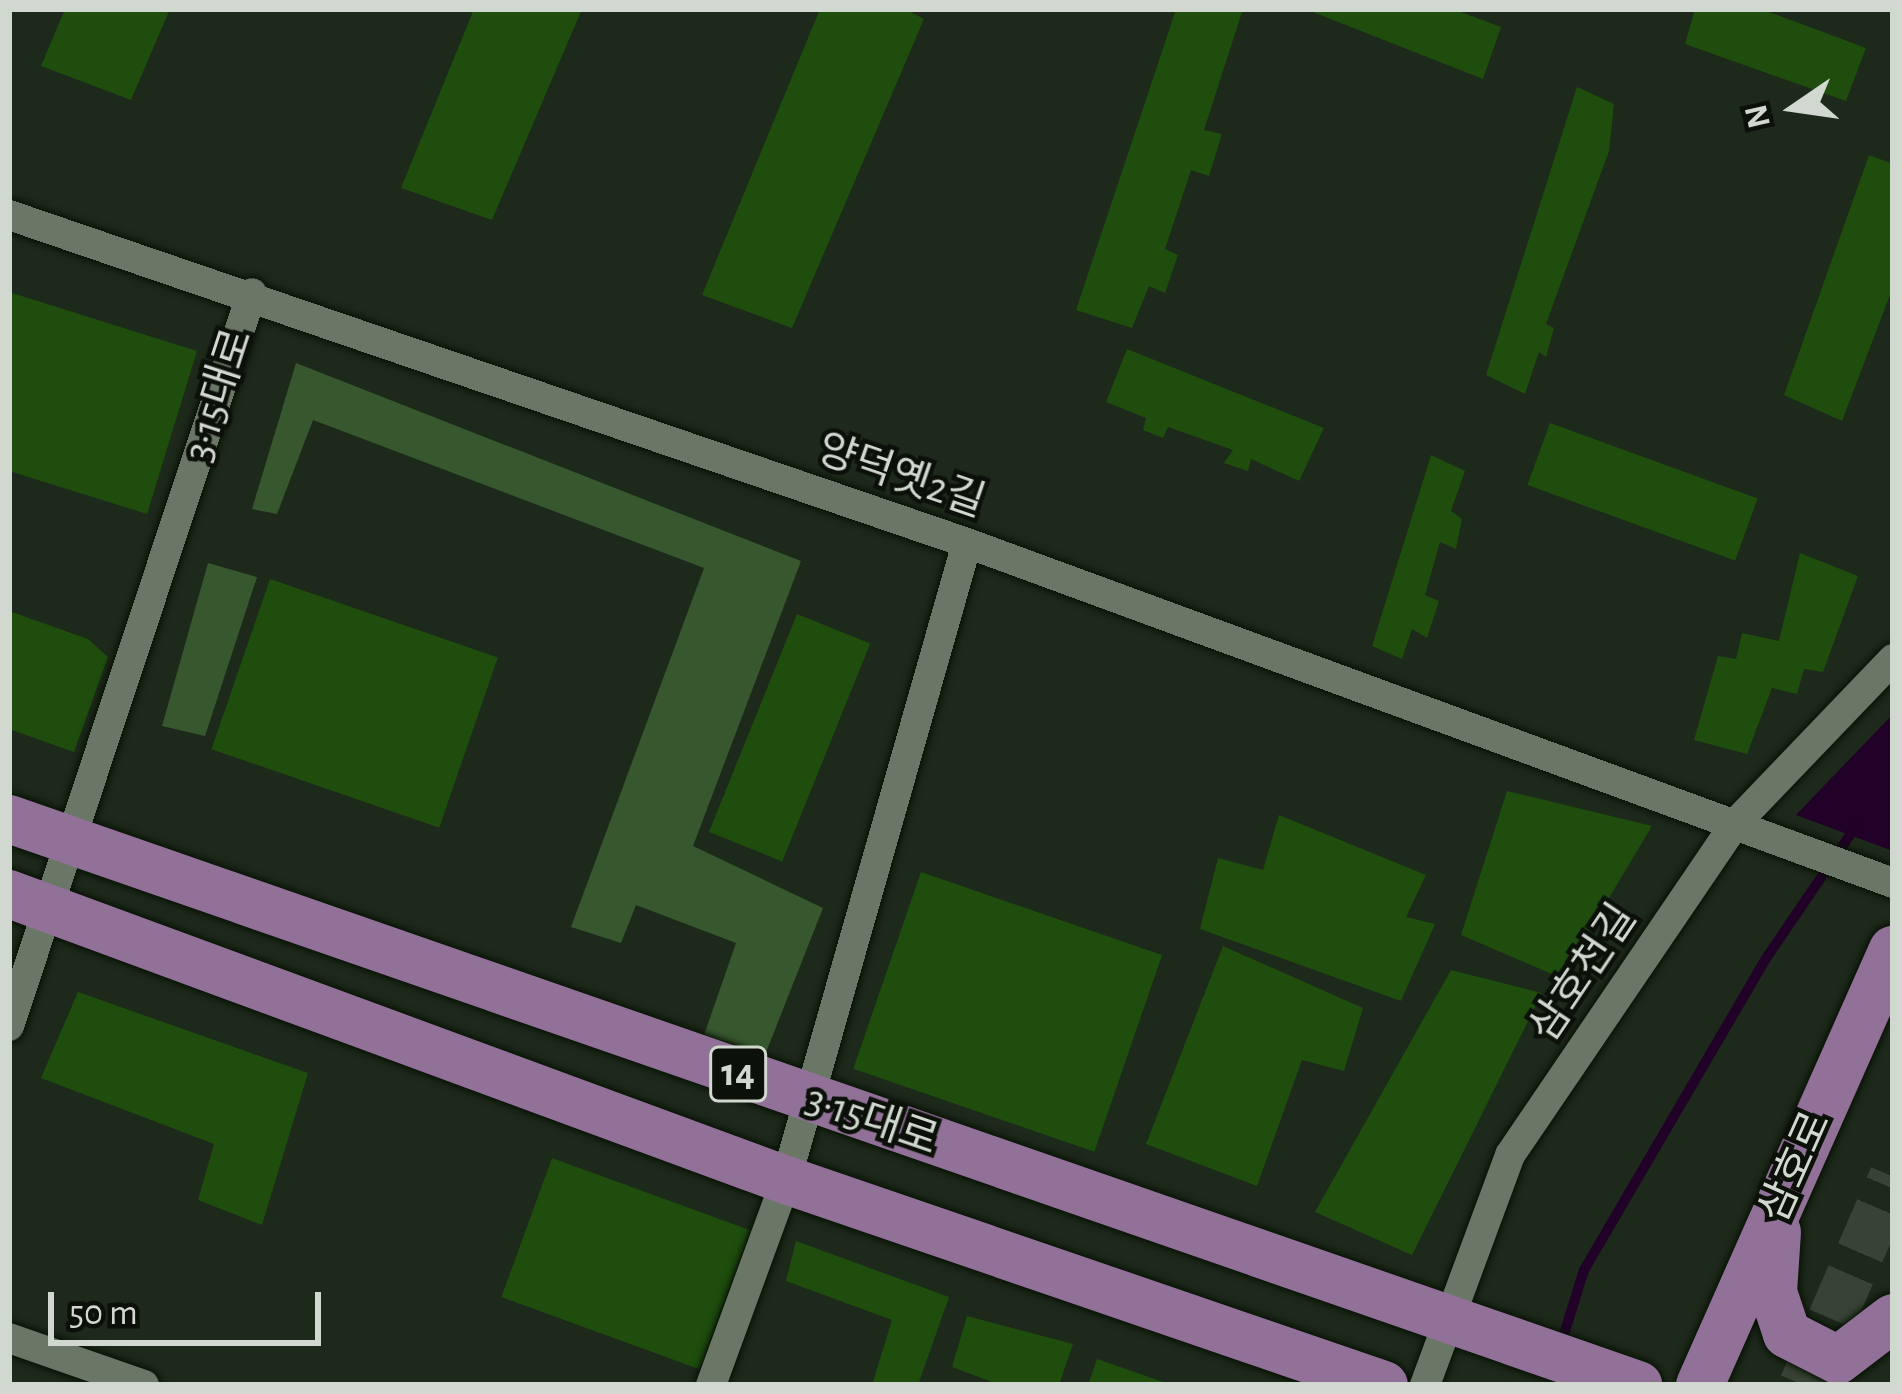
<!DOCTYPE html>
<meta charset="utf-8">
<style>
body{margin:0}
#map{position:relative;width:1902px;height:1394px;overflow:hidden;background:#1d291a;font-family:"Alegreya Sans","Noto Sans KR",sans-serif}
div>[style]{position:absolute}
.green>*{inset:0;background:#37582f}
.water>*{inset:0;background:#210128}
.stream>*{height:10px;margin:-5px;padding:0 5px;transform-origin:5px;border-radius:5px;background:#210128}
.building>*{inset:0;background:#1e4d0e;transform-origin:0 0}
.primary-tunnel>*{height:48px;margin-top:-24px;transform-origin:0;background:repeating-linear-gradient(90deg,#384335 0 48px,transparent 0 72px)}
.roads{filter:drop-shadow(0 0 3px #071105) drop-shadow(0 0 3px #071105)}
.street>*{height:30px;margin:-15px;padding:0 15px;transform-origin:15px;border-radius:15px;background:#6a7766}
.primary>*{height:48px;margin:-24px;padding:0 24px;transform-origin:24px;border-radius:24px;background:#917198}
span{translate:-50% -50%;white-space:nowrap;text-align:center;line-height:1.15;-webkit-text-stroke:9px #0b1009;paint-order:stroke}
.shield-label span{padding:3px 9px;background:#0b1009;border:3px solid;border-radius:9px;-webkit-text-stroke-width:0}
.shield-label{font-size:39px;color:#d1d8cf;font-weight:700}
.street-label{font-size:42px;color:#d1d8cf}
.frame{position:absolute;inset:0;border:12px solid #d1d8cf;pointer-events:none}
.north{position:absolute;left:1734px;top:48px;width:120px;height:120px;-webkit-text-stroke:9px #0b1009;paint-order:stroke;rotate:257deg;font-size:33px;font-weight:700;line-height:48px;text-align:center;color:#d1d8cf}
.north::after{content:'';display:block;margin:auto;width:42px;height:54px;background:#d1d8cf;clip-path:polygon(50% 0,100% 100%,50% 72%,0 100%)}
.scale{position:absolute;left:48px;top:1292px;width:273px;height:54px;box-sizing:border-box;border:6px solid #d1d8cf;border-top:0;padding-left:15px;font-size:36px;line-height:42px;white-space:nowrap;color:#d1d8cf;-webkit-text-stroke:9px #0b1009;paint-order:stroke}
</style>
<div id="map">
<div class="green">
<i style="clip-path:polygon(296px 363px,801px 561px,693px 846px,823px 908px,761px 1065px,703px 1038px,736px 943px,636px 905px,621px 943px,571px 927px,704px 568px,313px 420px,277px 514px,252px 509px)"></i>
<i style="clip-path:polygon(208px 563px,257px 577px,205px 736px,162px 726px)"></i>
</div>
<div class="water">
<i style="clip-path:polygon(1893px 714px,1893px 851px,1796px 815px)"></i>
</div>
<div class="stream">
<i style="left:1560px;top:1347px;width:81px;rotate:-72.7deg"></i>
<i style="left:1584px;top:1270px;width:359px;rotate:-59.7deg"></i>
<i style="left:1765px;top:960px;width:166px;rotate:-55.8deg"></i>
</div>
<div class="building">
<i style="clip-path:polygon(65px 9px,170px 9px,131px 100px,41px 66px)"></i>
<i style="clip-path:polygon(474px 9px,582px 9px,492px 220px,401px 188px)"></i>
<i style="clip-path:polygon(820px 9px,905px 9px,924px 19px,792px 328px,702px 295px)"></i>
<i style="clip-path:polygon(1176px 9px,1243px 9px,1204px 130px,1222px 134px,1209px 176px,1191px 170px,1165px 249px,1178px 255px,1165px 293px,1149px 286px,1132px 328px,1076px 310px)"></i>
<i style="clip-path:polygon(1305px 9px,1453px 9px,1501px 27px,1483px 79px)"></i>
<i style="clip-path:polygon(1695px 9px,1761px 9px,1866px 48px,1846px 101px,1685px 44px)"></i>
<i style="clip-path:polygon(1577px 87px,1614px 104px,1609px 151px,1546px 324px,1554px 328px,1546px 357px,1539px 352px,1525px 394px,1486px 375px)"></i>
<i style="clip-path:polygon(1869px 155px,1893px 164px,1893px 287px,1842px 421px,1784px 395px)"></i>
<i style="clip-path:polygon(9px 292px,197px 351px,147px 514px,9px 471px)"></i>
<i style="clip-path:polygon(1127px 349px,1324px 428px,1299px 481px,1251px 459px,1248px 471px,1224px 463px,1233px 450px,1168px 427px,1163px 438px,1143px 430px,1146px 418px,1106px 402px)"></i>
<i style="left:1550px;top:423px;width:221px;height:66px;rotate:20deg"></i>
<i style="clip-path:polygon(1431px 455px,1465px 471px,1451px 511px,1462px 519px,1456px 549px,1440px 542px,1425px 595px,1439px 601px,1427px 638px,1412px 629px,1402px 659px,1372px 646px)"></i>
<i style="clip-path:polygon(1800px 553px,1858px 576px,1823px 672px,1804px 669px,1797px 694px,1772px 688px,1747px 754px,1694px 740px,1718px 656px,1736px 659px,1742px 633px,1779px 641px)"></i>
<i style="left:270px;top:579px;width:241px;height:180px;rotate:19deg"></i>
<i style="clip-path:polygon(9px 611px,88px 639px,108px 657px,74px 752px,9px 729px)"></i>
<i style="left:797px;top:614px;width:79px;height:235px;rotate:22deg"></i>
<i style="clip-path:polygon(1507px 791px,1652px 826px,1561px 978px,1461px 935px)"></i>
<i style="clip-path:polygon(1279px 815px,1426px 875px,1406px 917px,1435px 924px,1401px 1001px,1200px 929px,1218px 858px,1263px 870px)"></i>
<i style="left:921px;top:872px;width:255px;height:208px;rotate:19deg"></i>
<i style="clip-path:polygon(1223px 946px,1363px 1008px,1344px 1071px,1302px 1060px,1257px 1186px,1146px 1144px)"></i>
<i style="clip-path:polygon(1451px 970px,1542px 993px,1412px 1255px,1315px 1212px)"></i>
<i style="clip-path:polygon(78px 992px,308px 1073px,262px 1225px,198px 1200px,214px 1144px,41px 1078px)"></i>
<i style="left:552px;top:1158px;width:211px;height:148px;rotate:20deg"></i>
<i style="clip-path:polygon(796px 1241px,949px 1297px,918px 1385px,872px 1385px,892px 1320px,786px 1281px)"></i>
<i style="clip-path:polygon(967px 1316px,1073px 1344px,1059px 1385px,1000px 1385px,952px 1367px)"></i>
<i style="clip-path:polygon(1097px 1359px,1169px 1384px,1169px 1385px,1088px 1385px)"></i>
</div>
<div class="primary-tunnel">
<i style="left:1803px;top:1385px;width:227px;rotate:-66.6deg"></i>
</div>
<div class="roads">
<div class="street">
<i style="left:9px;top:215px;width:1013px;rotate:18.9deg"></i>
<i style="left:967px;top:543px;width:986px;rotate:20.16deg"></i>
<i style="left:9px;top:1026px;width:772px;rotate:-71.66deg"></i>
<i style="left:9px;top:1338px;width:143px;rotate:19.2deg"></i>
<i style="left:711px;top:1385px;width:218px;rotate:-69.9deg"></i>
<i style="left:786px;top:1180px;width:662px;rotate:-74.14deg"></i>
<i style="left:1425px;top:1385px;width:245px;rotate:-69.7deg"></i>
<i style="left:1510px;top:1155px;width:399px;rotate:-55.8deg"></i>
<i style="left:1734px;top:825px;width:230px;rotate:-46.2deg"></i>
</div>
<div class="primary">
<i style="left:9px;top:819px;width:1725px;rotate:19.16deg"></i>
<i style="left:9px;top:894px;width:828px;rotate:20.21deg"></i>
<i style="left:786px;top:1180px;width:632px;rotate:18.92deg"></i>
<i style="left:1777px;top:1232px;width:60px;rotate:93.8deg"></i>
<i style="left:1773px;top:1292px;width:44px;rotate:71.6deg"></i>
<i style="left:1787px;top:1334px;width:57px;rotate:27deg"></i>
<i style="left:1838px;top:1360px;width:69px;rotate:-37.4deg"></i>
<i style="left:1700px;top:1385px;width:476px;rotate:-66.1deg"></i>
</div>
</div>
<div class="shield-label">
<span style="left:738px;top:1074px">14</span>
</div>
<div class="street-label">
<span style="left:218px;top:395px;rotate:-72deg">3·15대로</span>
<span style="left:901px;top:476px;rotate:19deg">양덕옛2길</span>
<span style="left:1583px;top:973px;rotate:-56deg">삼호천길</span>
<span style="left:872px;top:1120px;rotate:19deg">3·15대로</span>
<span style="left:1795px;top:1167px;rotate:-66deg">삼호로</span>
</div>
<div class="frame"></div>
<div class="north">N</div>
<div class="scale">50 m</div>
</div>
